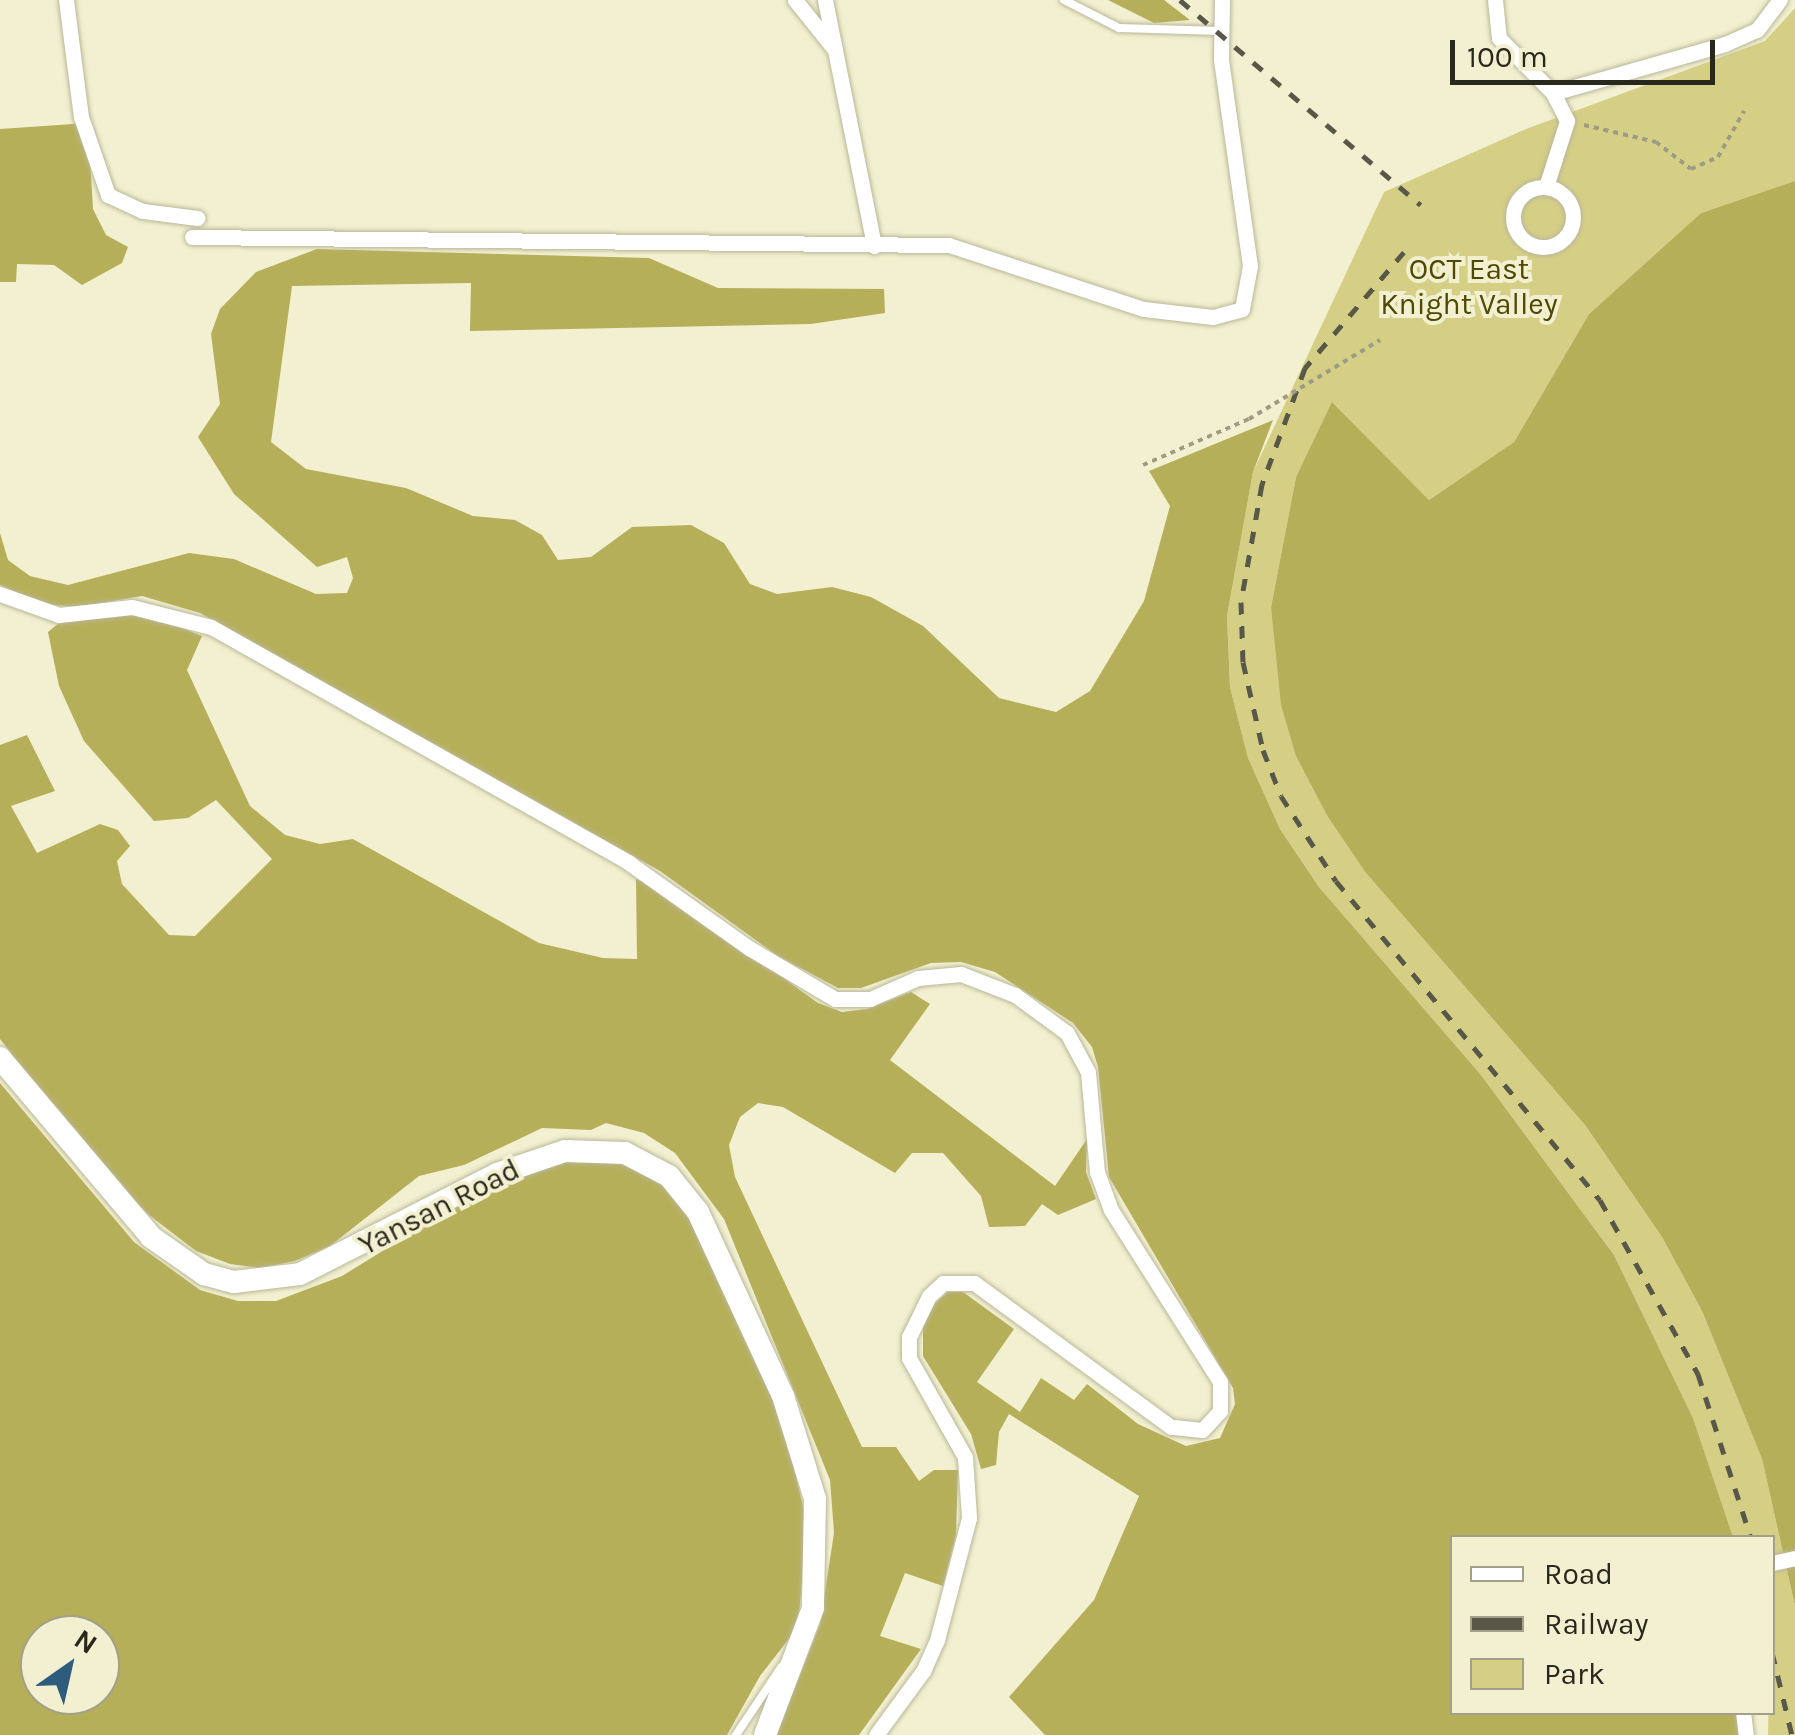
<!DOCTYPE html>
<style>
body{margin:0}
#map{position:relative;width:1795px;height:1735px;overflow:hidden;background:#f2f0d0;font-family:Karla,sans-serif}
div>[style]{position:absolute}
.green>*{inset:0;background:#d5cf86}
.forest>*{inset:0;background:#b6af5a}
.path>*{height:4px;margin-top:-2px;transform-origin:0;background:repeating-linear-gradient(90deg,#9d9b84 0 5px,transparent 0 10px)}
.roads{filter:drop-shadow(0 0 2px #b9b798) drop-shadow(0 0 2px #b9b798)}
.service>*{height:8px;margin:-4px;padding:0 4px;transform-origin:4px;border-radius:4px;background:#fff}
.minor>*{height:15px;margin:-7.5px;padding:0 7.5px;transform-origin:7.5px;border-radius:7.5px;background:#fff}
.minor>.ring{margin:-7.5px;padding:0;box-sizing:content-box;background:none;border:15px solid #fff;border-radius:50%}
.secondary>*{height:22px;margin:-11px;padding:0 11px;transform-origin:11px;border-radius:11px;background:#fff}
.rail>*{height:5px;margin-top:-2.5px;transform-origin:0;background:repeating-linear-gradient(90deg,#595747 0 12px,transparent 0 24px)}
.path-bridge>*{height:4px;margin-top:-2px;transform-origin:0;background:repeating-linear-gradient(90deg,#9d9b84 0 5px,transparent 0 10px)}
span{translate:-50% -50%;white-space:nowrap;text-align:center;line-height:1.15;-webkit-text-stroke:8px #f2f0d0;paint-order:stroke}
.park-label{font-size:30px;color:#4f4903}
.street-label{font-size:30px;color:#29281c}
.legend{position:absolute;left:1450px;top:1535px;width:325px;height:180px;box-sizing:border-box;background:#f2f0d0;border:2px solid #a2a088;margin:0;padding:12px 18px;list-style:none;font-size:30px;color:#29281c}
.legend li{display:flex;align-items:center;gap:20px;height:50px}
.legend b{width:50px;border:2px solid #a2a088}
.north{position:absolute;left:20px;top:1615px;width:100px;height:100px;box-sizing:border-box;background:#f2f0d0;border:2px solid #a2a088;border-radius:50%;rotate:34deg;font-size:28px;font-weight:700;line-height:40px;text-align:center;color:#29281c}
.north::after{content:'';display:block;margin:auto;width:35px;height:45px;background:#2e5c7c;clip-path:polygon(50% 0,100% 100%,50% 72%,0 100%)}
.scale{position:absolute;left:1450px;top:40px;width:265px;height:45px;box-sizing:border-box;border:5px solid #29281c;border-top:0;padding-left:12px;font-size:30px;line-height:35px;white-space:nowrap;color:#29281c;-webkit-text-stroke:8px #f2f0d0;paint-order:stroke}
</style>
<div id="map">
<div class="green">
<i style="clip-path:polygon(1795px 8px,1795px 181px,1701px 213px,1589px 314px,1514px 442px,1429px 500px,1333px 403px,1296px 477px,1271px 607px,1366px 873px,1585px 1125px,1662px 1237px,1702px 1311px,1762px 1459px,1795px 1606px,1795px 1735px,1768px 1735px,1772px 1538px,1733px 1537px,1693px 1418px,1614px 1255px,1481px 1075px,1319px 887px,1280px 829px,1248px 758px,1230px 687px,1227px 616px,1253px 472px,1384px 192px,1526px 129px,1765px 41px)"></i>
</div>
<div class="forest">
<i style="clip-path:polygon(1108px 0,1164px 0,1190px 20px,1154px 23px)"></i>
<i style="clip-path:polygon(88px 123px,93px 209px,106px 235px,128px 247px,122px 263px,82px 285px,54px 265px,17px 264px,16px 282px,0 282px,0 129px)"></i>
<i style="clip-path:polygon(1795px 181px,1795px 1606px,1762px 1459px,1702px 1311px,1662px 1237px,1585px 1125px,1366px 873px,1328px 817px,1296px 756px,1281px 705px,1271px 607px,1296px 477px,1332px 402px,1429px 500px,1514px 442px,1589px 314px,1701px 213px)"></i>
<i style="clip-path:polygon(317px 249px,649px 258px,718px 288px,884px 289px,885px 313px,811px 324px,470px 331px,471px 283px,292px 286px,271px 442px,306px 469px,406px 488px,473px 516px,515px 520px,542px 535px,558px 560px,591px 557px,632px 527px,691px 525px,724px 543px,750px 584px,777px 594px,832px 587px,871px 597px,923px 626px,999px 698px,1056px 712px,1090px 691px,1144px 601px,1170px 506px,1149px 471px,1273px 420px,1253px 472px,1227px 616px,1230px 687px,1248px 758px,1280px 829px,1319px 887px,1481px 1075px,1614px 1255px,1693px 1418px,1733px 1537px,1452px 1538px,1452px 1712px,1737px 1713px,1741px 1735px,1045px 1735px,1009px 1697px,1094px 1600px,1139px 1496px,1009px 1414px,999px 1432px,996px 1465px,981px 1469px,971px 1434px,923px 1356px,923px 1326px,935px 1303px,948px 1292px,963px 1292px,1014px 1329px,977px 1382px,1020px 1412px,1041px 1378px,1074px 1400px,1087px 1384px,1138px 1424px,1186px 1446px,1220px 1438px,1235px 1404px,1233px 1388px,1109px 1177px,1098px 1067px,1092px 1047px,1073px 1023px,995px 972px,961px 962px,931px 963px,861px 988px,838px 988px,778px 956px,660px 871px,200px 613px,142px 596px,78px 607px,43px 604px,0 585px,0 533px,8px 560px,30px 576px,68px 585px,189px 553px,234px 559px,316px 594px,347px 593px,353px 578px,347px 557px,317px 567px,234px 494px,198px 437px,220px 404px,211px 334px,220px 309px,256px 272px)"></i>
<i style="clip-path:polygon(146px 614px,202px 636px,187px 670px,250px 806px,285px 835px,320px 844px,353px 839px,539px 943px,603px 958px,637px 959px,636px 879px,657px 887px,818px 1003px,842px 1012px,867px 1009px,911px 992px,930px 1004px,890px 1060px,1055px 1186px,1087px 1139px,1086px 1172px,1096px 1199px,1058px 1215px,1042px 1204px,1025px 1226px,989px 1227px,981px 1196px,943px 1153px,912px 1153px,895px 1173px,783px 1107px,758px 1103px,740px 1117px,729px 1145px,735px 1177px,862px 1447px,896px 1447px,919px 1481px,934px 1470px,958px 1470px,956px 1535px,943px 1586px,905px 1573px,880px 1636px,921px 1649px,859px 1735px,776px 1735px,820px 1624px,834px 1533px,830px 1480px,724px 1219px,675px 1153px,644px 1133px,606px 1123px,591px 1130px,542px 1128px,464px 1165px,419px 1176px,330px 1246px,295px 1261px,260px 1268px,230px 1264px,196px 1251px,149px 1215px,97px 1163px,0 1039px,0 745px,27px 735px,55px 791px,11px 806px,37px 853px,100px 824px,118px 830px,130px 846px,117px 861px,122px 884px,169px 935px,195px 936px,272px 859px,216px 800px,188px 818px,154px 821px,84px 741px,59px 686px,48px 632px,65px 618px)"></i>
<i style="clip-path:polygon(evenodd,0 1083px,134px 1242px,200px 1290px,238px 1301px,276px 1301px,342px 1276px,504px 1176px,597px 1154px,657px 1179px,683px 1205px,780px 1409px,807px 1523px,798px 1627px,760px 1676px,727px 1735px,0 1735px,0 1083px,40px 1635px,100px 1635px,100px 1695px,40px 1695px,40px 1635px)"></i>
</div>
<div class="path">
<i style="left:1584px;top:125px;width:74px;rotate:13.3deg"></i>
<i style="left:1656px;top:142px;width:44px;rotate:37.6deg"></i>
<i style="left:1691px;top:169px;width:30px;rotate:-24deg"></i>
<i style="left:1718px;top:157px;width:53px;rotate:-60.5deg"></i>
</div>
<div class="roads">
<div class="service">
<i style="left:1064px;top:0;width:62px;rotate:27deg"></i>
<i style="left:1119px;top:28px;width:102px;rotate:1.7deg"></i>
<i style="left:736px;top:1735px;width:83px;rotate:-56.3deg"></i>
</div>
<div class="minor">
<i style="left:66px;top:0;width:118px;rotate:82.7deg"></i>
<i style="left:81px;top:117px;width:83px;rotate:70.9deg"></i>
<i style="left:108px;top:195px;width:38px;rotate:25deg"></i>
<i style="left:143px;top:211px;width:55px;rotate:7.3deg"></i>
<i style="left:795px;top:0;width:64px;rotate:51.3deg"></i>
<i style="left:825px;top:0;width:251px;rotate:78.7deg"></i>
<i style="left:1495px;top:0;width:38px;rotate:84deg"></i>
<i style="left:1499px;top:38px;width:77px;rotate:45.5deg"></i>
<i style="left:1553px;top:93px;width:31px;rotate:63deg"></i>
<i style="left:1567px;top:121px;width:69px;rotate:107.7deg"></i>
<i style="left:1553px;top:93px;width:179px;rotate:-15.9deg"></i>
<i style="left:1725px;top:44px;width:35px;rotate:-24deg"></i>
<i style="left:1757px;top:30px;width:38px;rotate:-53deg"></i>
<i class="ring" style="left:1513px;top:187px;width:45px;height:45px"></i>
<i style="left:192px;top:237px;width:757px;rotate:0.61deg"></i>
<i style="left:949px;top:245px;width:205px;rotate:18.2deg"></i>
<i style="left:1144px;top:309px;width:69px;rotate:6.6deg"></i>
<i style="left:1213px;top:317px;width:30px;rotate:-15deg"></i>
<i style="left:1242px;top:309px;width:44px;rotate:-79.5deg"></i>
<i style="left:1250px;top:266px;width:209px;rotate:-98deg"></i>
<i style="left:1221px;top:59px;width:59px;rotate:-89deg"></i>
<i style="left:0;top:594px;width:63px;rotate:19.6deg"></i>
<i style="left:59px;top:615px;width:73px;rotate:-6.3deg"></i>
<i style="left:132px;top:607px;width:81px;rotate:14.2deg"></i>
<i style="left:211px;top:627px;width:480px;rotate:29.4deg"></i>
<i style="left:629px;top:863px;width:147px;rotate:35.3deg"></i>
<i style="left:749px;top:948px;width:100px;rotate:30.7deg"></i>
<i style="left:835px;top:999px;width:35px"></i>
<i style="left:870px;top:999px;width:52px;rotate:-23.6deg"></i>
<i style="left:918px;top:978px;width:43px;rotate:-5.3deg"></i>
<i style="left:961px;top:974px;width:58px;rotate:21.3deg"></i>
<i style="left:1015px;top:995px;width:64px;rotate:36.2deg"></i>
<i style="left:1067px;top:1033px;width:44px;rotate:61.7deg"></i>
<i style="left:1088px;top:1072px;width:100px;rotate:84.9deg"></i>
<i style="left:1097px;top:1172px;width:40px;rotate:69.8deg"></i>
<i style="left:1111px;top:1210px;width:204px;rotate:57.6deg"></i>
<i style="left:1220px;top:1382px;width:29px;rotate:90deg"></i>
<i style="left:1220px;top:1411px;width:26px;rotate:133deg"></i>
<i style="left:1202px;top:1430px;width:31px;rotate:-174deg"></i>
<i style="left:1171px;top:1427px;width:244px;rotate:-143.8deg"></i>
<i style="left:974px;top:1283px;width:31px;rotate:180deg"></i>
<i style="left:943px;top:1283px;width:19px;rotate:137deg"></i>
<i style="left:929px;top:1296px;width:46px;rotate:116deg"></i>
<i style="left:909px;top:1337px;width:21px;rotate:90deg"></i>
<i style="left:909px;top:1358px;width:114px;rotate:60.5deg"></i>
<i style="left:965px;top:1457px;width:61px;rotate:86.2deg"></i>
<i style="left:969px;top:1518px;width:126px;rotate:104.7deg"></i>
<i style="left:937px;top:1640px;width:34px;rotate:114deg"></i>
<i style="left:923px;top:1671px;width:79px;rotate:126.3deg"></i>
<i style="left:1772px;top:1563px;width:24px;rotate:-12deg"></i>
<i style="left:1743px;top:1712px;width:23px;rotate:83deg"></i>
</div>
<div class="secondary">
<i style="left:0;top:1058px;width:234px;rotate:49.8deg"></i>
<i style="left:151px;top:1237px;width:65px;rotate:34.9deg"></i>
<i style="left:204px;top:1274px;width:31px;rotate:15deg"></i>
<i style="left:234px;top:1282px;width:66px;rotate:-6.9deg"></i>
<i style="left:300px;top:1274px;width:221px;rotate:-26.9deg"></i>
<i style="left:497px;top:1174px;width:72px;rotate:-18.7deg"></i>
<i style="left:565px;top:1151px;width:60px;rotate:1.9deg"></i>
<i style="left:625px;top:1153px;width:50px;rotate:27.6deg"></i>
<i style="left:669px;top:1176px;width:46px;rotate:51.1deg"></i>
<i style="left:698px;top:1212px;width:203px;rotate:65.2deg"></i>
<i style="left:783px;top:1396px;width:108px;rotate:72.7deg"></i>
<i style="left:815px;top:1499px;width:109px;rotate:91.1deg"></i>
<i style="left:813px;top:1608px;width:136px;rotate:110.7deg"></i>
</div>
</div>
<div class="rail">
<i style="left:1180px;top:0;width:316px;rotate:40.4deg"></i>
<i style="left:1404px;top:252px;width:153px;rotate:130.5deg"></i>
<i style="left:1305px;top:368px;width:124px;rotate:110.3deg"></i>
<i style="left:1262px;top:484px;width:120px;rotate:100.1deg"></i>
<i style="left:1241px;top:602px;width:60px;rotate:88.1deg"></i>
<i style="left:1243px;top:662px;width:90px;rotate:77.2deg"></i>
<i style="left:1263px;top:750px;width:49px;rotate:68.6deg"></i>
<i style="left:1281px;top:796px;width:101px;rotate:57.1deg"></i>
<i style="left:1336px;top:881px;width:414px;rotate:50.4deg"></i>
<i style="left:1600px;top:1200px;width:200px;rotate:60.6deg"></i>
<i style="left:1698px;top:1374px;width:172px;rotate:72.1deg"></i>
<i style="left:1772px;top:1652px;width:85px;rotate:76.5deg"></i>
</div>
<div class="path-bridge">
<i style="left:1143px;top:465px;width:116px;rotate:-23.5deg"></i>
<i style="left:1249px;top:419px;width:153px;rotate:-31.1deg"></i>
</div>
<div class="park-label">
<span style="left:1469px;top:286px">OCT East<br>Knight Valley</span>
</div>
<div class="street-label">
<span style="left:439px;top:1207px;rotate:-27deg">Yansan Road</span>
</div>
<ul class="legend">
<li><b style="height:12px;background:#fff"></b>Road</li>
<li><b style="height:12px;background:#595747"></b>Railway</li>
<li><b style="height:28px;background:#d5cf86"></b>Park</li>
</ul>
<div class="north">N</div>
<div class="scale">100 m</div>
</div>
